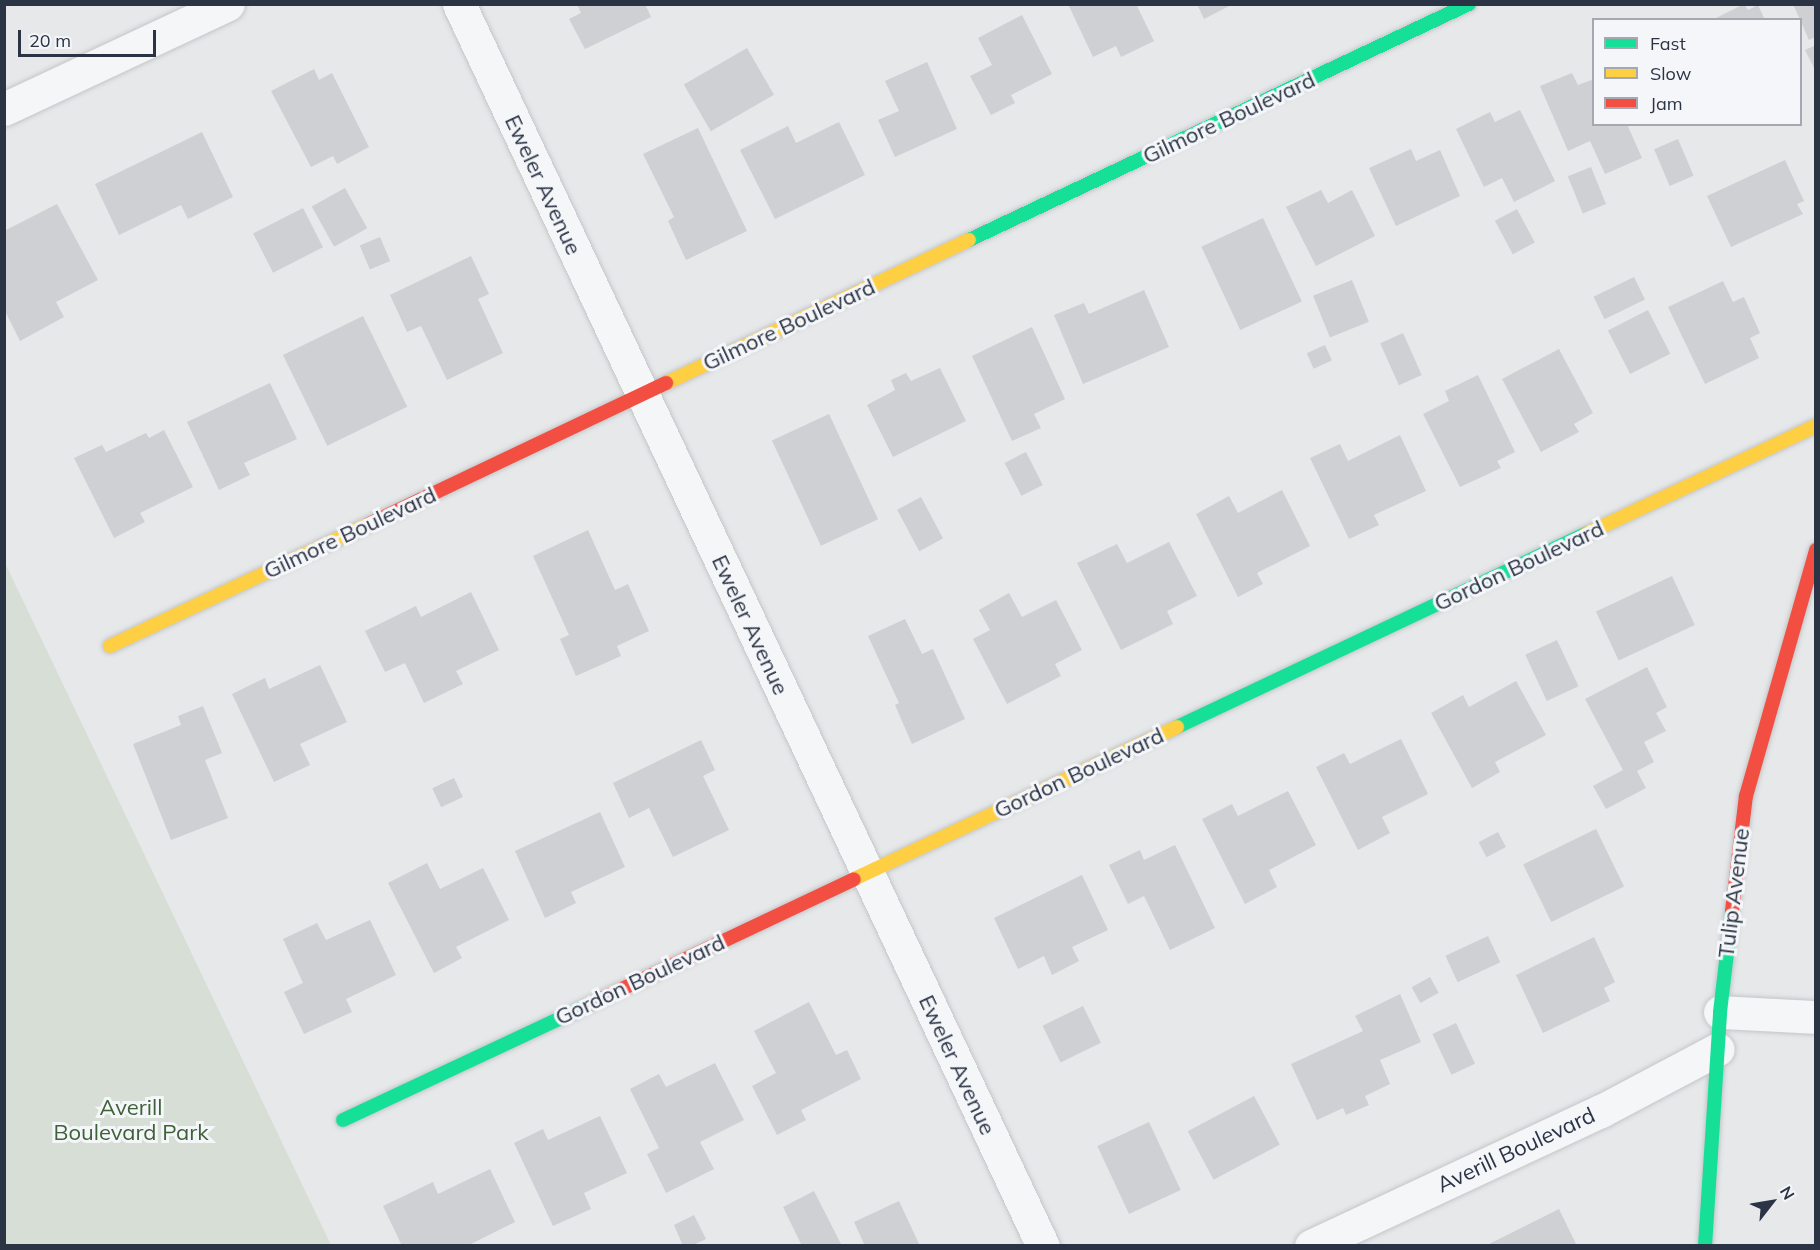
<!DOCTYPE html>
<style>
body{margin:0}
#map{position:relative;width:1820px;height:1250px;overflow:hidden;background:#e6e8ea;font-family:Mulish,sans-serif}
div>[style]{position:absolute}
.green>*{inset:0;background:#d6ded6}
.building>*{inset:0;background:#ced0d3;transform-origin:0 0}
.roads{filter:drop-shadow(0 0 2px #c4c6c8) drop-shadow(0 0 2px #c4c6c8)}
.street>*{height:33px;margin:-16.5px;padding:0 16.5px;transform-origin:16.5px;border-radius:16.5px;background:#f5f6f7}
.fast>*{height:14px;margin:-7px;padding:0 7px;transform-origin:7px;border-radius:7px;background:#16e098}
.slow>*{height:14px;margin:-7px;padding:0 7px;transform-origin:7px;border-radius:7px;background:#ffcf43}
.jam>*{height:14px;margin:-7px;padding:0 7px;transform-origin:7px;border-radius:7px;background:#f24e42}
span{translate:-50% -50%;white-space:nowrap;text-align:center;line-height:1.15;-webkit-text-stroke:6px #f4f6f9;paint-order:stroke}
.street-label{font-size:22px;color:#2b3445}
.park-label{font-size:22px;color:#3f6138}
.frame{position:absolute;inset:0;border:6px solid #2b3445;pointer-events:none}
.legend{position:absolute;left:1592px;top:18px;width:210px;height:108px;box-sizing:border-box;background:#f4f6f9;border:2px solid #a4a8b1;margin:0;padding:8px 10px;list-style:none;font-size:18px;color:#2b3445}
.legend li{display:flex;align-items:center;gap:12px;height:30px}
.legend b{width:30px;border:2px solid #a4a8b1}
.north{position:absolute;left:1742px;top:1172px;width:60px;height:60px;-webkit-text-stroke:4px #f4f6f9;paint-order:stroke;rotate:59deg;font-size:16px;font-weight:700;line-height:24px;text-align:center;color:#2b3445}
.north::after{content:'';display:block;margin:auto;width:21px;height:27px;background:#2b3445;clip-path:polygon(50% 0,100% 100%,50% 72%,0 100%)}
.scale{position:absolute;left:18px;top:30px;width:138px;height:27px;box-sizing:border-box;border:3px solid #2b3445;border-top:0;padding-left:8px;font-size:18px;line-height:21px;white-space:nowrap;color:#2b3445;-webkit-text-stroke:4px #f4f6f9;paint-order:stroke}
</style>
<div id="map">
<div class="green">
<i style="clip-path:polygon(5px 563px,331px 1245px,5px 1245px)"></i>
</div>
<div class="building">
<i style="clip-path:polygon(577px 4px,645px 4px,651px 17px,585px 49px,569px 19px,581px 13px)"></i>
<i style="clip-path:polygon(1068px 4px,1136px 4px,1154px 41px,1121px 57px,1116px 46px,1093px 57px)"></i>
<i style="clip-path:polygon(1197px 4px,1233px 4px,1204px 19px)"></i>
<i style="clip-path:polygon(1744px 4px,1748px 10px,1758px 5px,1765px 20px,1712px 20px)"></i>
<i style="clip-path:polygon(1793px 4px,1816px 4px,1816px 37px,1809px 40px)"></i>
<i style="clip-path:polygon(1022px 15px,1052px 74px,1011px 95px,1015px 103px,991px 115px,970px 76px,992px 65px,978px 38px)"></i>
<i style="clip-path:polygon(1816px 45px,1816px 72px,1805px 50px)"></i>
<i style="left:747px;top:48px;width:54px;height:73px;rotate:60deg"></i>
<i style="clip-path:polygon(927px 62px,957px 129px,895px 157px,878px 120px,899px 111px,885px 81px)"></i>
<i style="clip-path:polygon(314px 69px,319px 80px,332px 73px,369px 147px,337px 164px,333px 156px,311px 167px,271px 91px)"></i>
<i style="clip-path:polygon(1572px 73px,1578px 85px,1594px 79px,1594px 124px,1627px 124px,1642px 158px,1605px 174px,1590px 141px,1568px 151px,1540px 86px)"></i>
<i style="clip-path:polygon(1520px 110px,1555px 181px,1514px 202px,1502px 178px,1484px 187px,1456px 129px,1490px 112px,1495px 122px)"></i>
<i style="clip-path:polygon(839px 122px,865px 175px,775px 219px,740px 150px,788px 126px,796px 143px)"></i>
<i style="clip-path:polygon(698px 128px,747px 231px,686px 260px,668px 221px,674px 217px,643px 154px)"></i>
<i style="clip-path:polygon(202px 132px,233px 197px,188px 219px,181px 205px,119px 235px,95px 184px)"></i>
<i style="left:1678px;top:139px;width:40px;height:26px;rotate:67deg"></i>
<i style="clip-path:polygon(1411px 149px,1416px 161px,1440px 150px,1460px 196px,1396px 226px,1369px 168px)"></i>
<i style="clip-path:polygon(1785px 160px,1804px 201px,1797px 204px,1803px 214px,1731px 247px,1707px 196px)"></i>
<i style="left:1591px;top:167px;width:40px;height:25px;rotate:68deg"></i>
<i style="left:345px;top:188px;width:46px;height:38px;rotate:61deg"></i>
<i style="clip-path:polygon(1321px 190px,1328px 203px,1352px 190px,1375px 236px,1316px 266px,1286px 207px)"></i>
<i style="clip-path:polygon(57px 204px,98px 280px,56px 302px,64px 317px,20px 341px,5px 311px,5px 227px,6px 230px)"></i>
<i style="left:303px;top:208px;width:44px;height:56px;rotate:63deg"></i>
<i style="left:1517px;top:209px;width:38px;height:25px;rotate:62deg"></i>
<i style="left:1263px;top:218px;width:92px;height:68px;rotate:65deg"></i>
<i style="left:380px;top:237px;width:26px;height:22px;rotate:67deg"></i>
<i style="clip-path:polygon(471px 256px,489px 294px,478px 299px,503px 353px,447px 380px,421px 326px,407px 332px,390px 295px)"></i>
<i style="left:1634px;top:277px;width:25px;height:45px;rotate:64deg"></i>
<i style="left:1352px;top:280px;width:45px;height:42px;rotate:68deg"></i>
<i style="clip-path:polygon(1723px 281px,1733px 302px,1744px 297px,1760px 333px,1750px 338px,1759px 358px,1705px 384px,1668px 307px)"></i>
<i style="clip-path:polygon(1144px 290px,1169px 347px,1083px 384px,1054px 315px,1084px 303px,1089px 314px)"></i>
<i style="left:1648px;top:310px;width:49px;height:45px;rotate:63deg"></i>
<i style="left:363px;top:316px;width:101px;height:89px;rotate:64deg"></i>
<i style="clip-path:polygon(1032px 327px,1065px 399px,1034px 414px,1041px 428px,1012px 441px,972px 356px)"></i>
<i style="left:1403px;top:333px;width:46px;height:25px;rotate:66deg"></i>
<i style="left:1325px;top:345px;width:17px;height:20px;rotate:66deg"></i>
<i style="clip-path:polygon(1559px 349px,1593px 413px,1574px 424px,1579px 432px,1541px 452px,1502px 379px)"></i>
<i style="clip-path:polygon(940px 368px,966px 421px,893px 457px,867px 405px,895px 390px,891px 380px,906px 373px,911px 381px)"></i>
<i style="clip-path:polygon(1478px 375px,1515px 452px,1497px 461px,1501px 468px,1460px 487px,1423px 414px,1449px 401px,1445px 391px)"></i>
<i style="clip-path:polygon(270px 383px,297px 439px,244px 463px,250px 475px,219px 490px,187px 422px)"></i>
<i style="left:829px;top:414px;width:116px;height:63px;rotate:65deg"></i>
<i style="clip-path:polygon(164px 430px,193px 487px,140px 513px,145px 522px,114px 538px,74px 458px,102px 445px,106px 452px,146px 433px,149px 438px)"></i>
<i style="clip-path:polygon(1400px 435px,1426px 491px,1374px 515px,1379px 525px,1349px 539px,1310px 458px,1340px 444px,1348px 461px)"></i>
<i style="left:1026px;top:452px;width:37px;height:24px;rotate:63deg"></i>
<i style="clip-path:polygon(1282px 490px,1310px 546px,1257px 573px,1263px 584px,1238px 597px,1196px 514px,1229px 496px,1238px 513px)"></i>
<i style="left:921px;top:497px;width:47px;height:27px;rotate:62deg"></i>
<i style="clip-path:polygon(588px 530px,615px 590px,628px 584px,649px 631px,617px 646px,621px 656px,576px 676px,560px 639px,569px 635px,533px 556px)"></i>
<i style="clip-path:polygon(1169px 542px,1197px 596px,1167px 611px,1173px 624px,1121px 650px,1077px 563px,1117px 544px,1127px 563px)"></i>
<i style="left:1672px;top:576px;width:54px;height:84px;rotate:65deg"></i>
<i style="clip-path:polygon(471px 592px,499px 650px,456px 671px,463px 684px,424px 703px,405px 663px,385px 672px,365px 631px,416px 606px,421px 617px)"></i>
<i style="clip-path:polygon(1009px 593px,1022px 617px,1056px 600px,1082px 650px,1055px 664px,1061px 676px,1007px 704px,973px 639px,990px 630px,979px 610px)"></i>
<i style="clip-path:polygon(905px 619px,922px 654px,933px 649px,965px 719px,912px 744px,895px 705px,899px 703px,868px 636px)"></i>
<i style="left:1557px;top:640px;width:51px;height:35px;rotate:65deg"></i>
<i style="clip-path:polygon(320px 665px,347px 722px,300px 744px,310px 765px,274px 782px,232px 694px,265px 678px,269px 689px)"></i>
<i style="clip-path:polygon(1647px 667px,1667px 707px,1656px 713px,1666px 731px,1644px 742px,1654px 762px,1637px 771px,1646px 788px,1606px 809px,1593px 786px,1623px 770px,1585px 699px)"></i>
<i style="clip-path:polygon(1516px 681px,1546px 735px,1495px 762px,1500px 772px,1472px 788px,1431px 713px,1463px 695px,1469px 707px)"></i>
<i style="clip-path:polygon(203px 706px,222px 753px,205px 760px,228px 818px,171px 840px,133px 744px,181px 725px,178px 716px)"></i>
<i style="clip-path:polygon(1401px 739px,1428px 794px,1382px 817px,1390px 833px,1358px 850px,1316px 767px,1344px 753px,1350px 764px)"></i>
<i style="clip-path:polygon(701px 740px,715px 770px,703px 776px,729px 830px,673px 857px,649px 808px,629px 818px,613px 783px)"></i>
<i style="left:454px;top:778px;width:21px;height:24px;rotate:65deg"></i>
<i style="clip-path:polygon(1288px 791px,1316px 845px,1269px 870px,1277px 887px,1245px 904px,1202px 819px,1232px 804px,1238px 816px)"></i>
<i style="clip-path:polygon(600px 812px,625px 867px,571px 892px,576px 903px,545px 918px,515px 851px)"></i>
<i style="left:1596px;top:829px;width:64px;height:81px;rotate:64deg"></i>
<i style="left:1498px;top:832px;width:17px;height:22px;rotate:62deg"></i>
<i style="clip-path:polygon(1175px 845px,1215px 928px,1170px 950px,1144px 896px,1128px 904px,1109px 865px,1140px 850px,1144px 860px)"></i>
<i style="clip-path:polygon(427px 863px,440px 889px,483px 868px,509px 920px,456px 947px,462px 958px,434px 973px,388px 883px)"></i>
<i style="clip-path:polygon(1082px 875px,1108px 930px,1072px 947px,1079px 961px,1052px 975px,1044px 956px,1018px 969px,994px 918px)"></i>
<i style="clip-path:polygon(370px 920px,396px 975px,346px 999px,352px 1012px,304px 1034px,284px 992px,303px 983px,283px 939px,317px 923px,326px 940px)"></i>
<i style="left:1488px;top:936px;width:29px;height:47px;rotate:65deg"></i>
<i style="clip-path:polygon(1594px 937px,1615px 982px,1604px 988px,1610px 1001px,1543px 1033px,1516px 975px)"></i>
<i style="left:1430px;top:977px;width:18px;height:21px;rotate:61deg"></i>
<i style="clip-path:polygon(1400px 994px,1421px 1042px,1380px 1060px,1390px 1084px,1365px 1096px,1369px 1105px,1346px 1115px,1343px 1108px,1317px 1120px,1291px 1064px,1363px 1031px,1355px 1016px)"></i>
<i style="clip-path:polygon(809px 1002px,836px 1055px,847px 1050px,861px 1079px,801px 1110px,806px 1120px,777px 1135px,752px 1086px,776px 1073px,754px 1031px)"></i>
<i style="left:1083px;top:1006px;width:41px;height:45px;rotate:64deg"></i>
<i style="left:1456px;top:1023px;width:45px;height:26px;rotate:65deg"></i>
<i style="clip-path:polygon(715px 1063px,744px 1120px,700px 1142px,714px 1169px,666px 1193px,647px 1154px,659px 1148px,630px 1089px,659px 1074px,666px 1087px)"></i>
<i style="left:1254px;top:1096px;width:55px;height:75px;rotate:62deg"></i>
<i style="clip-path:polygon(600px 1116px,627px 1173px,584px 1193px,591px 1209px,553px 1226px,514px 1143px,543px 1129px,548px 1140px)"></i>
<i style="left:1149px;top:1122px;width:75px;height:57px;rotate:65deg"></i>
<i style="clip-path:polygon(490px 1169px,515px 1222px,467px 1246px,402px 1246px,383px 1206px,433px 1182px,438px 1194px)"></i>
<i style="clip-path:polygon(814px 1191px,842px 1246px,802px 1246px,783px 1207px)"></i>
<i style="clip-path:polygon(899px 1201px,920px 1246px,865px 1246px,854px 1222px)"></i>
<i style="clip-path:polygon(1559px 1209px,1577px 1246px,1485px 1246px)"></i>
<i style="clip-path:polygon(694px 1215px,706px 1239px,691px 1246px,683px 1246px,674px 1225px)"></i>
</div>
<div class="roads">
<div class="street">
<i style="left:459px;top:4px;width:1372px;rotate:64.82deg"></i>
<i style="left:4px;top:109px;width:247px;rotate:-25.1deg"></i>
<i style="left:1720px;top:1012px;width:96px;rotate:3deg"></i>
<i style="left:1311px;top:1246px;width:320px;rotate:-25deg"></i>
<i style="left:1601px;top:1111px;width:132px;rotate:-27.9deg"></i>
</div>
<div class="fast">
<i style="left:969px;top:240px;width:553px;rotate:-25.27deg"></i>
<i style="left:1177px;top:727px;width:452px;rotate:-25.3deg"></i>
<i style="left:343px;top:1120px;width:271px;rotate:-25.1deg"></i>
<i style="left:1705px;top:1246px;width:234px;rotate:-86.3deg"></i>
<i style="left:1720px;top:1012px;width:102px;rotate:-83.2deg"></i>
</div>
<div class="slow">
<i style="left:666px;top:383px;width:335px;rotate:-25.3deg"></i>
<i style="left:1586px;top:534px;width:254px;rotate:-25.2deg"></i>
<i style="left:110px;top:646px;width:286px;rotate:-25.2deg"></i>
<i style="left:854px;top:879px;width:357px;rotate:-25.2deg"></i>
</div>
<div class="jam">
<i style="left:369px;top:524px;width:329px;rotate:-25.4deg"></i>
<i style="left:1732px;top:911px;width:116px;rotate:-83.1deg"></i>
<i style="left:1746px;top:796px;width:256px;rotate:-74.1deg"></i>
<i style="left:588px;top:1005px;width:294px;rotate:-25.3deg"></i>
</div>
</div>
<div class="street-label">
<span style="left:1229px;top:118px;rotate:-25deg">Gilmore Boulevard</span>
<span style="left:543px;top:185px;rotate:65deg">Eweler Avenue</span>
<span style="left:789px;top:325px;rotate:-25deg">Gilmore Boulevard</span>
<span style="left:350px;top:533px;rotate:-25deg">Gilmore Boulevard</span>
<span style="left:1519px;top:566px;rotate:-25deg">Gordon Boulevard</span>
<span style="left:750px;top:625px;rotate:65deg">Eweler Avenue</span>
<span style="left:1079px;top:773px;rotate:-25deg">Gordon Boulevard</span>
<span style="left:1734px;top:893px;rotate:-83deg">Tulip Avenue</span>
<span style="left:640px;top:980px;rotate:-25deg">Gordon Boulevard</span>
<span style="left:957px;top:1065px;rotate:65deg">Eweler Avenue</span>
<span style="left:1516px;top:1150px;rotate:-25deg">Averill Boulevard</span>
</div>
<div class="park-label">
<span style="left:131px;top:1120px">Averill<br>Boulevard Park</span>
</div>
<div class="frame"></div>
<ul class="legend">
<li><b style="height:8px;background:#16e098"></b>Fast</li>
<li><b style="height:8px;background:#ffcf43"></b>Slow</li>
<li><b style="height:8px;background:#f24e42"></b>Jam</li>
</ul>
<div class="north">N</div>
<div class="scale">20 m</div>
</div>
